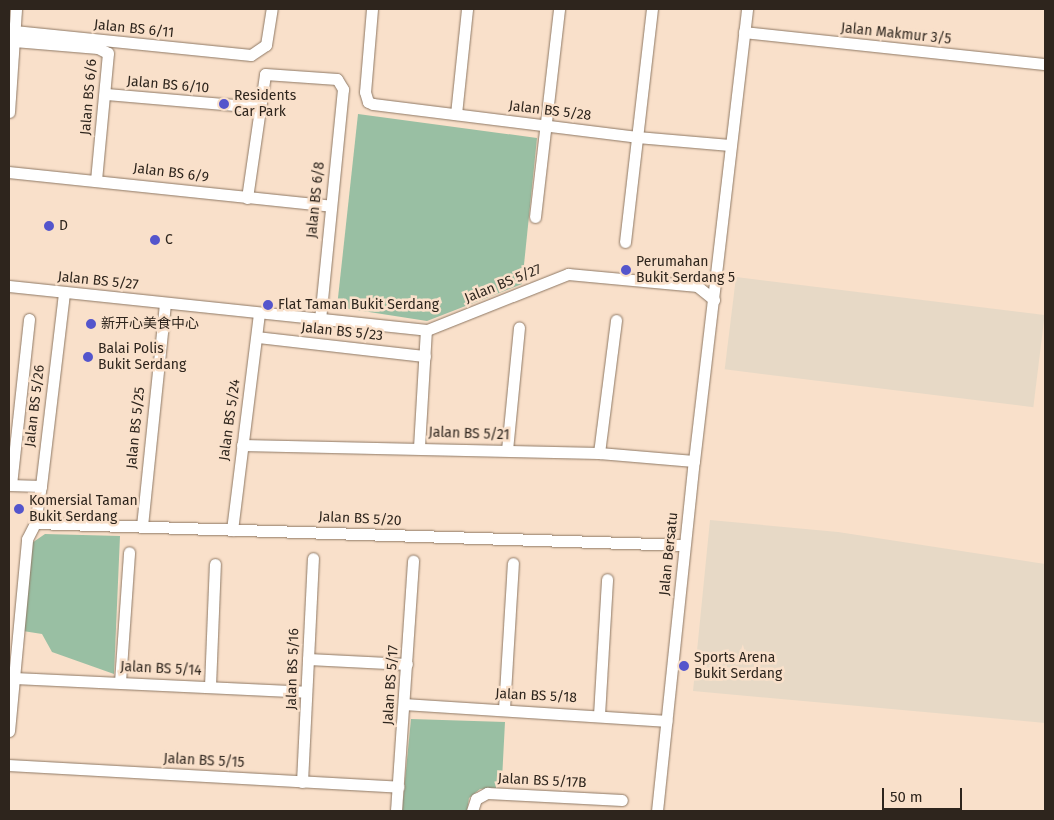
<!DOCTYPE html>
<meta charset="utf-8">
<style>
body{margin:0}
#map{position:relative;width:1054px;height:820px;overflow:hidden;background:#f9e0ca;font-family:"Fira Sans","Noto Sans SC",sans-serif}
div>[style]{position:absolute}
.industrial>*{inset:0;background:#e7d9c6;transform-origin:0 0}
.green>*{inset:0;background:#99bfa3}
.roads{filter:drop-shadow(0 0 1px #8e7864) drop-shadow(0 0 1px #8e7864)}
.minor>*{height:11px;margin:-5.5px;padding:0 5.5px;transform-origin:5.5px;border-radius:5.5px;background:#fff}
.dots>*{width:14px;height:14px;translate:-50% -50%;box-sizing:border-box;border:2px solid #f9e0ca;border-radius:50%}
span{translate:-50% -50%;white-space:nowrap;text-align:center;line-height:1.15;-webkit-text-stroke:5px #f9e0ca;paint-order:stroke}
.street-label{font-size:14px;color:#2e251d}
.poi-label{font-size:14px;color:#2e251d}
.left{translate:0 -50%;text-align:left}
.frame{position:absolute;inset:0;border:10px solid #2e251d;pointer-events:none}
.scale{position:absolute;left:882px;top:788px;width:80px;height:22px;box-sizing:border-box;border:2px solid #2e251d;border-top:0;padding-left:6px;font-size:15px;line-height:18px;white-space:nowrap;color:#2e251d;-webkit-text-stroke:4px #f9e0ca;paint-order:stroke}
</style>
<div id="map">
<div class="industrial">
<i style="left:736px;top:277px;width:311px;height:93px;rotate:7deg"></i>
<i style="clip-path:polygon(710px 520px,838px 532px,1045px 564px,1045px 723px,693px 691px)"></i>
</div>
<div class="green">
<i style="clip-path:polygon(358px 114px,537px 138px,522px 284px,427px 321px,337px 307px)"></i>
<i style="clip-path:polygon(45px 534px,120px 536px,114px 674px,52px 652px,42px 634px,23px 631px,29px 545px)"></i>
<i style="clip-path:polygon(411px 719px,505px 722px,502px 780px,496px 788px,480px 789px,469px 798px,467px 811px,402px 811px)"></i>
</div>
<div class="roads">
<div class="minor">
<i style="left:372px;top:9px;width:83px;rotate:94.8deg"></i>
<i style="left:365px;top:92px;width:10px;rotate:73deg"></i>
<i style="left:368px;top:102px;width:5px;rotate:22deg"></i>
<i style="left:373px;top:104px;width:266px;rotate:7.1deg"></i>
<i style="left:637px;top:137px;width:93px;rotate:4.9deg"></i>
<i style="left:14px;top:31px;width:238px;rotate:5.8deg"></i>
<i style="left:251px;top:55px;width:18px;rotate:-34deg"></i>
<i style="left:266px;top:45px;width:36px;rotate:-81deg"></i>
<i style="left:744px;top:32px;width:303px;rotate:6.1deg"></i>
<i style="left:14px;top:41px;width:84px;rotate:4.8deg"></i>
<i style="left:98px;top:48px;width:11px;rotate:27deg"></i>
<i style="left:108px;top:53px;width:127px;rotate:95.4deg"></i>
<i style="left:106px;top:94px;width:153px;rotate:4.9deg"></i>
<i style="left:9px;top:112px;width:103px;rotate:-86.1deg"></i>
<i style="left:456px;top:114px;width:106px;rotate:-84deg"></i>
<i style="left:9px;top:172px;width:323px;rotate:6deg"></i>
<i style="left:247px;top:198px;width:125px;rotate:-81.7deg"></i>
<i style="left:265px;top:74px;width:72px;rotate:4deg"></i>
<i style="left:337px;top:79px;width:12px;rotate:59deg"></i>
<i style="left:343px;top:89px;width:232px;rotate:95.7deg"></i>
<i style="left:535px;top:217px;width:209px;rotate:-83.4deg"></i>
<i style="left:625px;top:242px;width:235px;rotate:-83.4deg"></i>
<i style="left:9px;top:286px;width:420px;rotate:6deg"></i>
<i style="left:427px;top:330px;width:152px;rotate:-21.7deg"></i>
<i style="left:568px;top:274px;width:130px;rotate:5.3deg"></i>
<i style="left:697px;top:286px;width:22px;rotate:39deg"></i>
<i style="left:257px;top:337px;width:169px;rotate:6.5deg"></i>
<i style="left:242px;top:445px;width:357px;rotate:1.3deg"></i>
<i style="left:599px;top:453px;width:95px;rotate:4.8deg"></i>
<i style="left:419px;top:447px;width:117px;rotate:-86.6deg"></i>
<i style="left:507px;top:450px;width:123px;rotate:-84.4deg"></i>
<i style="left:599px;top:453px;width:134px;rotate:-82.7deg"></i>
<i style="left:9px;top:485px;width:32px;rotate:2deg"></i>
<i style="left:11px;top:485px;width:167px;rotate:-83.8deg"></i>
<i style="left:35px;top:523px;width:649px;rotate:1.94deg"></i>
<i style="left:142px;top:526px;width:224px;rotate:-84.1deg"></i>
<i style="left:232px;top:530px;width:218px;rotate:-82.9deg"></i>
<i style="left:308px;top:659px;width:99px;rotate:2.9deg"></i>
<i style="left:14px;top:678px;width:292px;rotate:2.7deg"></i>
<i style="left:120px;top:682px;width:130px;rotate:-86deg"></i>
<i style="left:210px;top:686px;width:122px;rotate:-87.7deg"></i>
<i style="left:405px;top:704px;width:262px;rotate:3.7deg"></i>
<i style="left:504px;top:709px;width:146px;rotate:-86.5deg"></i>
<i style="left:599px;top:715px;width:136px;rotate:-86.6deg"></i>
<i style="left:9px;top:731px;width:193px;rotate:-84.6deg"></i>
<i style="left:27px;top:539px;width:18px;rotate:-63deg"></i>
<i style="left:35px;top:523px;width:37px;rotate:-81deg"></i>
<i style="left:41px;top:486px;width:195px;rotate:-83.2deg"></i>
<i style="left:9px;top:765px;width:390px;rotate:3.2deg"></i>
<i style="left:302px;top:782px;width:224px;rotate:-87.2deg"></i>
<i style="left:396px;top:811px;width:251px;rotate:-86.1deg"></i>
<i style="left:472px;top:811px;width:13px;rotate:-72deg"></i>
<i style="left:476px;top:799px;width:13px;rotate:-29deg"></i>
<i style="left:487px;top:793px;width:135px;rotate:3deg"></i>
<i style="left:657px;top:811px;width:352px;rotate:-84deg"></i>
<i style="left:694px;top:461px;width:455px;rotate:-83.3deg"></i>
</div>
</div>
<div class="dots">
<i style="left:224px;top:104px;background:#5455cc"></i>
<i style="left:49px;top:226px;background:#5455cc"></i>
<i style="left:155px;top:240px;background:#5455cc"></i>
<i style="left:626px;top:270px;background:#5455cc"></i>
<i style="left:268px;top:305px;background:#5455cc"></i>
<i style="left:91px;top:324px;background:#5455cc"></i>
<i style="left:88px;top:357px;background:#5455cc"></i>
<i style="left:19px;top:509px;background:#5455cc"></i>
<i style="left:684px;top:666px;background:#5455cc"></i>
</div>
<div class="street-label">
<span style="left:134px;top:29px;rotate:6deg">Jalan BS 6/11</span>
<span style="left:896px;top:34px;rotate:6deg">Jalan Makmur 3/5</span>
<span style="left:168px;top:85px;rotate:5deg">Jalan BS 6/10</span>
<span style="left:89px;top:97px;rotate:-85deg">Jalan BS 6/6</span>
<span style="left:550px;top:111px;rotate:7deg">Jalan BS 5/28</span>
<span style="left:171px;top:173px;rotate:7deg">Jalan BS 6/9</span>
<span style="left:316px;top:200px;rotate:-84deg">Jalan BS 6/8</span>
<span style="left:98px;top:281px;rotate:6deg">Jalan BS 5/27</span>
<span style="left:503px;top:284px;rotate:-22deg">Jalan BS 5/27</span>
<span style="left:342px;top:332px;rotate:6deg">Jalan BS 5/23</span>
<span style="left:35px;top:406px;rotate:-83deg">Jalan BS 5/26</span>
<span style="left:230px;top:420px;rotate:-82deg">Jalan BS 5/24</span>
<span style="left:136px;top:428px;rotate:-84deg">Jalan BS 5/25</span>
<span style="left:469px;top:434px;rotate:2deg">Jalan BS 5/21</span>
<span style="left:360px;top:519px;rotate:3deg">Jalan BS 5/20</span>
<span style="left:669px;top:554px;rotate:-84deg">Jalan Bersatu</span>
<span style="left:161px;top:669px;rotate:3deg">Jalan BS 5/14</span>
<span style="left:293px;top:669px;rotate:-88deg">Jalan BS 5/16</span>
<span style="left:391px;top:685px;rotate:-86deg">Jalan BS 5/17</span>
<span style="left:536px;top:696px;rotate:3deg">Jalan BS 5/18</span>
<span style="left:204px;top:761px;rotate:3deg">Jalan BS 5/15</span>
<span style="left:542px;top:781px;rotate:3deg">Jalan BS 5/17B</span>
</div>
<div class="poi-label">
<span class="left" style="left:234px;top:104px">Residents<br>Car Park</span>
<span class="left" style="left:59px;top:226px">D</span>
<span class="left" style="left:165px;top:240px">C</span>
<span class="left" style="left:636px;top:270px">Perumahan<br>Bukit Serdang 5</span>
<span class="left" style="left:278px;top:305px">Flat Taman Bukit Serdang</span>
<span class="left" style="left:101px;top:324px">新开心美食中心</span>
<span class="left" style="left:98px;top:357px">Balai Polis<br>Bukit Serdang</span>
<span class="left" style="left:29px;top:509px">Komersial Taman<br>Bukit Serdang</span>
<span class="left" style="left:694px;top:666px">Sports Arena<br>Bukit Serdang</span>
</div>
<div class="frame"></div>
<div class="scale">50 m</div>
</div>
